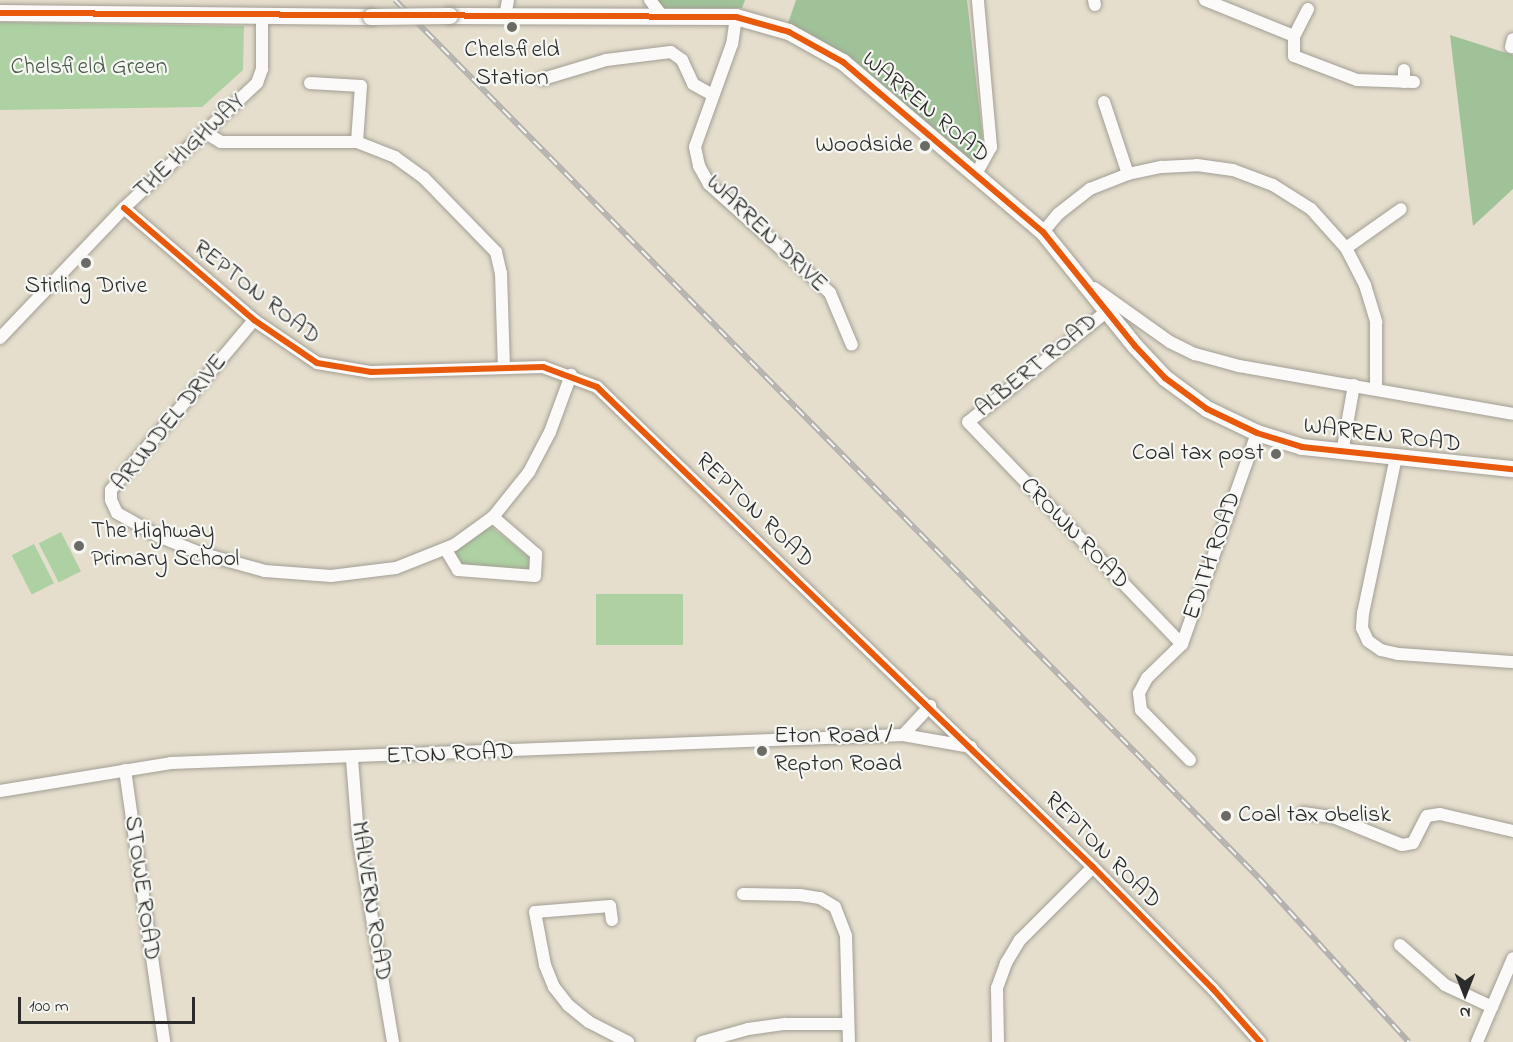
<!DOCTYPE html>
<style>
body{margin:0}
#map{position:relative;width:1513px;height:1042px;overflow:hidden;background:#e5decd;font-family:"Indie Flower",sans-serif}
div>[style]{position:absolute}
.green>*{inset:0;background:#add1a3;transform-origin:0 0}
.forest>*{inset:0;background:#a0c299}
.roads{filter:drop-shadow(0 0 2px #a29e94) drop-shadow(0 0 2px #a29e94)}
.street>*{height:12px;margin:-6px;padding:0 6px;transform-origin:6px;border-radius:6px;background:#fbfaf8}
.secondary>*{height:16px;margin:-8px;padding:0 8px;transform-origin:8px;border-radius:8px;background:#fbfaf8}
.rail>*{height:6px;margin-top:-3px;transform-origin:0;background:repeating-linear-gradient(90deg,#f6f6f2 0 11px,#b3b2af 0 22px);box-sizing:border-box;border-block:2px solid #b3b2af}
.bridges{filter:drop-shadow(0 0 2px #a29e94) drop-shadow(0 0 2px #a29e94)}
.secondary-bridge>*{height:16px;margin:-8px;padding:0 8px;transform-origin:8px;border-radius:8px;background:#fbfaf8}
.cycleway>*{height:6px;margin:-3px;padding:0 3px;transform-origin:3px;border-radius:3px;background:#e8590c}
.dots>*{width:16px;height:16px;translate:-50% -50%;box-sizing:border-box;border:3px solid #f6f6f2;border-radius:50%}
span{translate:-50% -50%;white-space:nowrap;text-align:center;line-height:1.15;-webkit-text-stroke:4.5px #f6f6f2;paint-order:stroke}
.poi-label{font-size:24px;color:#2b2b2b}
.right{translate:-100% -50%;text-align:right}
.left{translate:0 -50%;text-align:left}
.park-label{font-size:24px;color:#445a45}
.street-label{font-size:24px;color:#2b2b2b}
.north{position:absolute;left:1435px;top:964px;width:60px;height:60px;-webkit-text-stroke:4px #f6f6f2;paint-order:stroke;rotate:180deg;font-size:16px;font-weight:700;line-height:24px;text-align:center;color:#2b2b2b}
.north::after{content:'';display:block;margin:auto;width:21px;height:27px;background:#2b2b2b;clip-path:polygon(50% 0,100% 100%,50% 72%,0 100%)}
.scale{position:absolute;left:18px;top:997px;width:177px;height:27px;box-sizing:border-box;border:3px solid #2b2b2b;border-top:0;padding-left:8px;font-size:18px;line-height:21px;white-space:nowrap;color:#2b2b2b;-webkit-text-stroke:4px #f6f6f2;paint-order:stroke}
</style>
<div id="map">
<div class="green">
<i style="clip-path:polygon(0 22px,244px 26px,243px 70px,202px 107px,0 110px)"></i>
<i style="clip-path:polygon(489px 525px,529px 557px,530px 571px,463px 567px,452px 549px)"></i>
<i style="left:61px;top:532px;width:44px;height:25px;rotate:63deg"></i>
<i style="left:34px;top:544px;width:44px;height:25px;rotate:63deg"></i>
<i style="left:596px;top:594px;width:87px;height:51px"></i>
</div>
<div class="forest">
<i style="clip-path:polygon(656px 0,745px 0,742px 8px,663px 9px)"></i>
<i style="clip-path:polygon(796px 0,967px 0,983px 142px,980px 154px,971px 163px,847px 55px,787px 26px)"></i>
<i style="clip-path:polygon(1450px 35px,1513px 55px,1513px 189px,1473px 226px)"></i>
</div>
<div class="roads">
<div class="street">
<i style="left:650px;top:0;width:20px;rotate:53deg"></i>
<i style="left:1094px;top:0;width:5px;rotate:79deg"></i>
<i style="left:1205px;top:0;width:96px;rotate:22deg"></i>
<i style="left:1308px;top:9px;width:30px;rotate:117deg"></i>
<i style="left:1294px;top:36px;width:20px;rotate:90deg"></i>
<i style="left:1294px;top:56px;width:67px;rotate:20.9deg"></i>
<i style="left:1357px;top:80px;width:57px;rotate:2deg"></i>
<i style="left:505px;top:17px;width:17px;rotate:-80deg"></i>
<i style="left:736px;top:17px;width:27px;rotate:98deg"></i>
<i style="left:732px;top:44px;width:109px;rotate:109.8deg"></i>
<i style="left:695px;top:147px;width:19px;rotate:78deg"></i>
<i style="left:699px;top:166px;width:21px;rotate:61deg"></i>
<i style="left:709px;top:184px;width:163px;rotate:42deg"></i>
<i style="left:830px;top:293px;width:56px;rotate:67.1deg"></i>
<i style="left:1511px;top:47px;width:8px;rotate:-76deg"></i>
<i style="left:543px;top:79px;width:66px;rotate:-16.8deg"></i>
<i style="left:606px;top:60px;width:65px;rotate:-7deg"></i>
<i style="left:671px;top:52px;width:14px;rotate:36deg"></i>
<i style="left:682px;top:60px;width:26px;rotate:65deg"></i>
<i style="left:693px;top:84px;width:23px;rotate:29deg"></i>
<i style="left:1404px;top:82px;width:12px;rotate:-90deg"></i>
<i style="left:310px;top:83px;width:51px;rotate:3.4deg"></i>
<i style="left:361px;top:86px;width:56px;rotate:94.1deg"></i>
<i style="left:1104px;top:102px;width:76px;rotate:71.6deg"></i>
<i style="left:206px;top:133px;width:17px;rotate:31deg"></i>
<i style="left:221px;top:142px;width:136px"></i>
<i style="left:357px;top:142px;width:41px;rotate:21.5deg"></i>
<i style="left:395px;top:157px;width:34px;rotate:36deg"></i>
<i style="left:423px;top:177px;width:105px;rotate:45.8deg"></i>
<i style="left:496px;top:252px;width:22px;rotate:77deg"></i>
<i style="left:501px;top:273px;width:93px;rotate:88.2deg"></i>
<i style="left:976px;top:174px;width:31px;rotate:-61deg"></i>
<i style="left:991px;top:147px;width:148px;rotate:-95.1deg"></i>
<i style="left:124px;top:208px;width:172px;rotate:40.7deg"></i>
<i style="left:254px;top:320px;width:76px;rotate:34.3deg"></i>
<i style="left:317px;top:363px;width:55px;rotate:9.5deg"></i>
<i style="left:371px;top:372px;width:172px;rotate:-1.7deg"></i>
<i style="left:543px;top:367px;width:58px;rotate:20.3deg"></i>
<i style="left:597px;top:387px;width:690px;rotate:44.06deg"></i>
<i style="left:1093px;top:867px;width:171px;rotate:45.5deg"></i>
<i style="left:1213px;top:989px;width:71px;rotate:48.4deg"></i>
<i style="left:1043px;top:232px;width:23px;rotate:-50deg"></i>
<i style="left:1058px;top:214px;width:41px;rotate:-38deg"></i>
<i style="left:1090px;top:189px;width:41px;rotate:-21.5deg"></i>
<i style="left:1128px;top:174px;width:35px;rotate:-12deg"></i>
<i style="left:1162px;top:167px;width:35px;rotate:-3deg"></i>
<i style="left:1197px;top:165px;width:36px;rotate:8deg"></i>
<i style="left:1233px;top:170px;width:43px;rotate:20.6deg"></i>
<i style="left:1273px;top:185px;width:45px;rotate:32.3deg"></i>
<i style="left:1311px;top:209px;width:52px;rotate:48.1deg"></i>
<i style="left:1346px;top:248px;width:42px;rotate:62.8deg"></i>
<i style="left:1365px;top:285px;width:39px;rotate:73deg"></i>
<i style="left:1376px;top:322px;width:66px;rotate:90deg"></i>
<i style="left:1346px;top:248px;width:67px;rotate:-35.3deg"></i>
<i style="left:1094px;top:288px;width:93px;rotate:35.4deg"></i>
<i style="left:1170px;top:342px;width:28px;rotate:26deg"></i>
<i style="left:1195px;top:354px;width:46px;rotate:15.3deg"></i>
<i style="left:1239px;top:366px;width:278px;rotate:9.9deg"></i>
<i style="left:1106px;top:312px;width:176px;rotate:141.4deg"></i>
<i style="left:968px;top:422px;width:308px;rotate:46.1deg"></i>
<i style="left:254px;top:320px;width:222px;rotate:130.1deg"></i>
<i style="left:111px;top:490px;width:10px;rotate:90deg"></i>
<i style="left:111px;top:500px;width:14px;rotate:65deg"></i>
<i style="left:117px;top:513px;width:47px;rotate:29.3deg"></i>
<i style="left:158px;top:536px;width:45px;rotate:22deg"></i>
<i style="left:200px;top:553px;width:67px;rotate:15.5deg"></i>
<i style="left:265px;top:571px;width:66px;rotate:4.3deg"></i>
<i style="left:331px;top:576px;width:65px;rotate:-7deg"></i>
<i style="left:396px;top:568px;width:62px;rotate:-21.6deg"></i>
<i style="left:454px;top:545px;width:48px;rotate:-35.7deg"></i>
<i style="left:493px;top:517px;width:58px;rotate:-51.3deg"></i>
<i style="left:529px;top:472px;width:45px;rotate:-62.3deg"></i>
<i style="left:550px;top:432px;width:61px;rotate:-69.8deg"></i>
<i style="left:0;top:338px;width:180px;rotate:-46.4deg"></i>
<i style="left:124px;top:208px;width:183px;rotate:-43.2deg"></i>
<i style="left:257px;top:83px;width:15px;rotate:-70deg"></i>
<i style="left:262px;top:69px;width:54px;rotate:-90deg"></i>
<i style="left:1342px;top:453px;width:69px;rotate:-80deg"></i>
<i style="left:1396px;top:457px;width:159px;rotate:101.9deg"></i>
<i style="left:1363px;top:613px;width:15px;rotate:94deg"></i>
<i style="left:1362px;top:628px;width:14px;rotate:65deg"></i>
<i style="left:1368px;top:641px;width:16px;rotate:35deg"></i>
<i style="left:1381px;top:650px;width:17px;rotate:13deg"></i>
<i style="left:1398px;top:654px;width:115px;rotate:4deg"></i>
<i style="left:446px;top:550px;width:23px;rotate:59deg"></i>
<i style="left:458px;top:570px;width:77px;rotate:4.5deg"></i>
<i style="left:535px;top:576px;width:22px;rotate:-87deg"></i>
<i style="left:536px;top:554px;width:57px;rotate:-139.3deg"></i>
<i style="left:903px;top:735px;width:40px;rotate:-47deg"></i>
<i style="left:352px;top:759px;width:76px;rotate:85.5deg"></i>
<i style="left:358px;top:835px;width:210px;rotate:80.4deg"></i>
<i style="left:1190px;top:760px;width:70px;rotate:-134.4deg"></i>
<i style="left:1141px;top:710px;width:17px;rotate:-97deg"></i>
<i style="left:1139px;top:693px;width:17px;rotate:-62deg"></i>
<i style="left:1147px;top:678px;width:49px;rotate:-44.2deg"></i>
<i style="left:1182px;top:644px;width:224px;rotate:-70.4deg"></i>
<i style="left:125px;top:770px;width:275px;rotate:81.8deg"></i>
<i style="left:0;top:791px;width:173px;rotate:-9.3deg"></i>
<i style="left:171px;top:763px;width:733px;rotate:-2.19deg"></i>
<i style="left:903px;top:735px;width:69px;rotate:10deg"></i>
<i style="left:1303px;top:813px;width:30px;rotate:8deg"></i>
<i style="left:1333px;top:817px;width:74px;rotate:22.1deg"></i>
<i style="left:1402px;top:845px;width:11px;rotate:-10deg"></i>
<i style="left:1413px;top:843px;width:30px;rotate:-63deg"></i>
<i style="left:1427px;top:816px;width:13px;rotate:-9deg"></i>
<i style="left:1440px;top:814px;width:75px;rotate:13.1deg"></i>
<i style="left:743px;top:894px;width:57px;rotate:1deg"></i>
<i style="left:800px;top:895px;width:20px;rotate:9deg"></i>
<i style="left:820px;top:898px;width:17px;rotate:31deg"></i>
<i style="left:835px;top:907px;width:31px;rotate:69deg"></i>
<i style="left:846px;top:936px;width:106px;rotate:88.4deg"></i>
<i style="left:612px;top:920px;width:14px;rotate:-98deg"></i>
<i style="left:610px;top:906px;width:75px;rotate:175.4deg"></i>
<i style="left:535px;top:912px;width:54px;rotate:79.3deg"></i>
<i style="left:545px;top:965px;width:24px;rotate:68deg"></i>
<i style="left:554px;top:987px;width:23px;rotate:52deg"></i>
<i style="left:568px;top:1005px;width:27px;rotate:39deg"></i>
<i style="left:589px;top:1022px;width:44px;rotate:27.1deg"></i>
<i style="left:1400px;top:945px;width:60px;rotate:41.6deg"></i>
<i style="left:1445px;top:985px;width:52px;rotate:25.1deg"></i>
<i style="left:1492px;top:1007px;width:53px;rotate:-66.8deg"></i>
<i style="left:702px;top:1042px;width:48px;rotate:-15.8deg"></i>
<i style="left:748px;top:1029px;width:37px;rotate:-8deg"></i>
<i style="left:785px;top:1024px;width:63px"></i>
<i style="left:998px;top:1042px;width:54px;rotate:-91.1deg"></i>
<i style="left:997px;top:988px;width:27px;rotate:-70deg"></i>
<i style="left:1006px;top:963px;width:27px;rotate:-59deg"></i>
<i style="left:1020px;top:940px;width:103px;rotate:-45deg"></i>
<i style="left:1477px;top:1042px;width:38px;rotate:-67deg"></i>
</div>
<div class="secondary">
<i style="left:0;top:13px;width:371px;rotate:0.6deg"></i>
<i style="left:450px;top:16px;width:286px;rotate:0.2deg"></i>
<i style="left:736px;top:17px;width:55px;rotate:15.8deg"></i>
<i style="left:789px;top:32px;width:62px;rotate:29.1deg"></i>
<i style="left:843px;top:62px;width:262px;rotate:40.4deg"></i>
<i style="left:1043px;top:232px;width:146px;rotate:51.1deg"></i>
<i style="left:1135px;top:346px;width:44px;rotate:46.8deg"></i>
<i style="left:1165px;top:378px;width:52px;rotate:36.4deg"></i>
<i style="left:1207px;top:409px;width:55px;rotate:25.6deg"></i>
<i style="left:1257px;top:433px;width:47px;rotate:17.3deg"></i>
<i style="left:1302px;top:447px;width:212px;rotate:6deg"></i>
</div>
</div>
<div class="rail">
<i style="left:395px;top:0;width:1232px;rotate:45.46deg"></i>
<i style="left:1259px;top:878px;width:222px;rotate:47.6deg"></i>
</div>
<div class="bridges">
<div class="secondary-bridge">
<i style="left:371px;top:17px;width:79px;rotate:-0.7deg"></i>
</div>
</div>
<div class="cycleway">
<i style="left:0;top:13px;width:736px;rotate:0.31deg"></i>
<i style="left:736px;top:17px;width:55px;rotate:15.8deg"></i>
<i style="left:789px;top:32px;width:62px;rotate:29.1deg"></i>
<i style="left:843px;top:62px;width:262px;rotate:40.4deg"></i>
<i style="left:1043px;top:232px;width:146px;rotate:51.1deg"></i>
<i style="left:1135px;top:346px;width:44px;rotate:46.8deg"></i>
<i style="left:1165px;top:378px;width:52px;rotate:36.4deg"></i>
<i style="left:1207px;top:409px;width:55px;rotate:25.6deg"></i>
<i style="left:1257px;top:433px;width:47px;rotate:17.3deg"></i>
<i style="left:1302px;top:447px;width:212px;rotate:6deg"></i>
<i style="left:124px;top:208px;width:172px;rotate:40.7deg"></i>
<i style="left:254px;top:320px;width:76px;rotate:34.3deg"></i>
<i style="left:317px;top:363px;width:55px;rotate:9.5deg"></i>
<i style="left:371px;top:372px;width:172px;rotate:-1.7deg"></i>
<i style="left:543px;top:367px;width:58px;rotate:20.3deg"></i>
<i style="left:597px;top:387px;width:690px;rotate:44.06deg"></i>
<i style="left:1093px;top:867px;width:171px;rotate:45.5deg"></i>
<i style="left:1213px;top:989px;width:71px;rotate:48.4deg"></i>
</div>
<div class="dots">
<i style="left:512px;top:27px;background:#6c6a64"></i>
<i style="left:925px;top:146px;background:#6c6a64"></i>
<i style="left:86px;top:263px;background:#6c6a64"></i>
<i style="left:1276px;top:454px;background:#6c6a64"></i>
<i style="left:79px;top:546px;background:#6c6a64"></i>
<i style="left:762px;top:751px;background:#6c6a64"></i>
<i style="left:1226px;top:816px;background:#6c6a64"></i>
</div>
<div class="poi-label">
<span style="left:512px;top:65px">Chelsfield<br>Station</span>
<span class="right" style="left:913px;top:146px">Woodside</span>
<span style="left:86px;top:287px">Stirling Drive</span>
<span class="right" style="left:1264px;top:454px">Coal tax post</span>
<span class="left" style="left:91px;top:546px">The Highway<br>Primary School</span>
<span class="left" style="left:774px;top:751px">Eton Road /<br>Repton Road</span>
<span class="left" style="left:1238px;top:816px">Coal tax obelisk</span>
</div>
<div class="park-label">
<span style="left:89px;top:68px">Chelsfield Green</span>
</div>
<div class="street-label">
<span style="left:925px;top:108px;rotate:40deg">WARREN ROAD</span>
<span style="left:190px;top:147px;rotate:-43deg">THE HIGHWAY</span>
<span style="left:766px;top:234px;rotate:44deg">WARREN DRIVE</span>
<span style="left:256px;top:293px;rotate:38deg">REPTON ROAD</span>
<span style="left:1037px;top:366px;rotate:-39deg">ALBERT ROAD</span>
<span style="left:170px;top:423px;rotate:-51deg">ARUNDEL DRIVE</span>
<span style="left:1382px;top:436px;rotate:7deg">WARREN ROAD</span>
<span style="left:754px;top:511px;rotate:44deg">REPTON ROAD</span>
<span style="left:1074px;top:534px;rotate:46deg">CROWN ROAD</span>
<span style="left:1213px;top:556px;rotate:-71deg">EDITH ROAD</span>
<span style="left:450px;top:755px;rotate:-2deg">ETON ROAD</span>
<span style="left:1102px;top:851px;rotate:45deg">REPTON ROAD</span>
<span style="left:141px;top:888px;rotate:82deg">STOWE ROAD</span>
<span style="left:370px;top:901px;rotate:81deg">MALVERN ROAD</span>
</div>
<div class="north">N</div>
<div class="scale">100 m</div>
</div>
